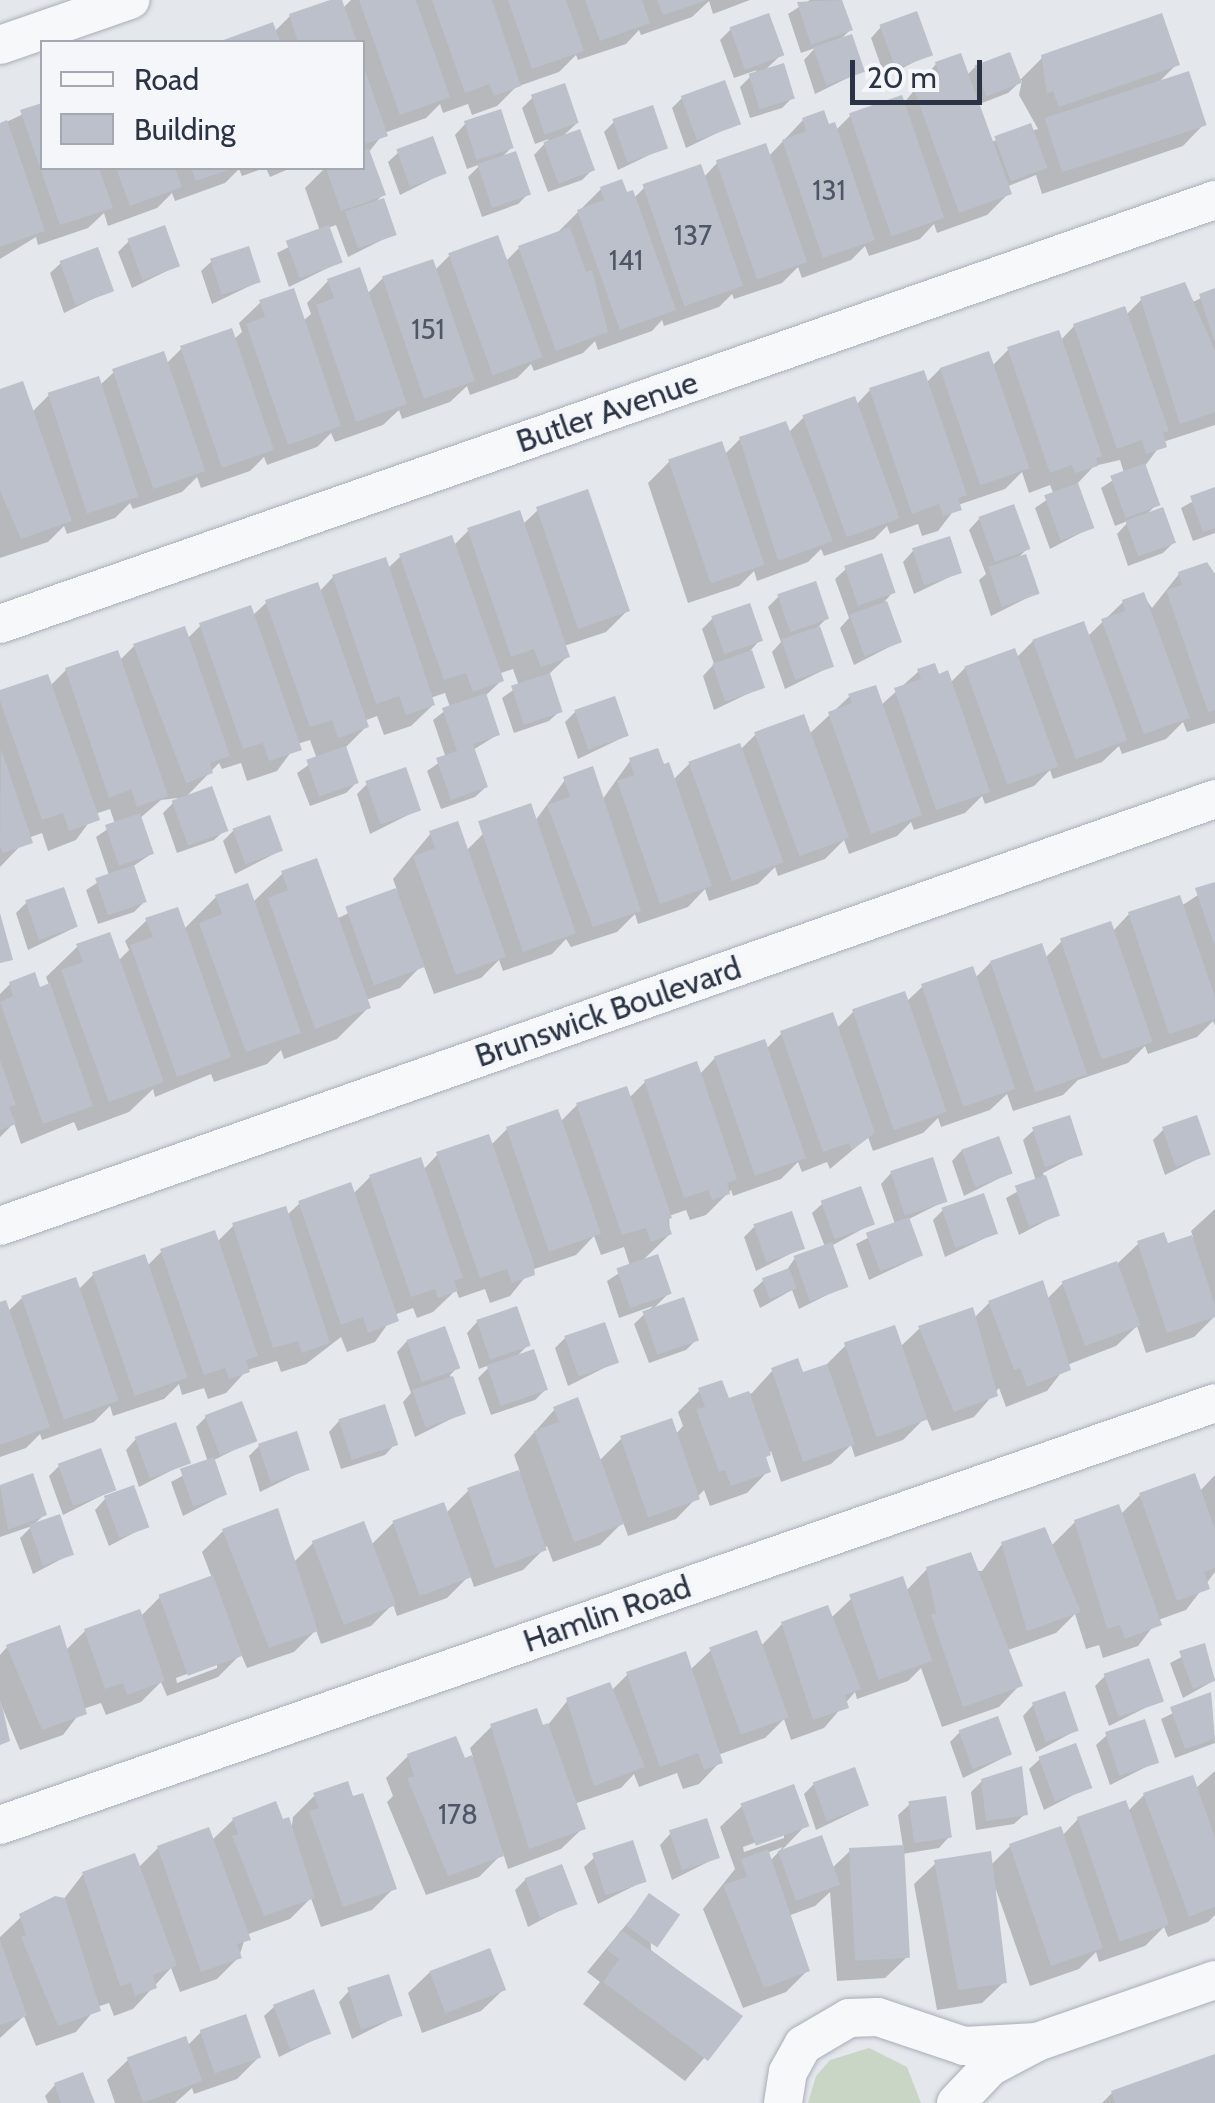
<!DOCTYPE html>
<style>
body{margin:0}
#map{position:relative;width:1215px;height:2103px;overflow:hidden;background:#e4e7ec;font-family:Cabin,sans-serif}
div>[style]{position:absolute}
.green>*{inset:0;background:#c9d6c5}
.shadow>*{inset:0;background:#0003}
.building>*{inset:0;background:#bbc0ca;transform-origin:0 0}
.roads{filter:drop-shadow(0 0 2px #a9aeb7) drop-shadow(0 0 2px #a9aeb7)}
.street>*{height:38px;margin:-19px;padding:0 19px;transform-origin:19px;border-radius:19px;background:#f7f8fa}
span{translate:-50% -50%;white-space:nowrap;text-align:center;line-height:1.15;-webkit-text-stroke:10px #f4f6f9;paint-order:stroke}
.number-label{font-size:28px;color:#4f5766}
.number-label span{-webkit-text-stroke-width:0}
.street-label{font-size:32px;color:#2b3445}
.legend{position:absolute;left:40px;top:40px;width:325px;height:130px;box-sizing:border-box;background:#f4f6f9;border:2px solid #a4a8b1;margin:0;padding:12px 18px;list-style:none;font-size:30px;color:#2b3445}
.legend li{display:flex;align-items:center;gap:20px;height:50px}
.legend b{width:50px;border:2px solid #a4a8b1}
.scale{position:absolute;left:850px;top:60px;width:132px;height:45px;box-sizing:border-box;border:5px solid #2b3445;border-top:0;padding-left:12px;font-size:30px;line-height:35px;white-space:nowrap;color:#2b3445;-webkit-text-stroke:8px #f4f6f9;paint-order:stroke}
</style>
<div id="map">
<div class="green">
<i style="clip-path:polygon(869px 2048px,907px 2067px,921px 2103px,808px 2103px,816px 2076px,830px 2060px)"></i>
</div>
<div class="shadow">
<i style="clip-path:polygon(338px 0,342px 9px,351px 0,750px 0,713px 14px,709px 1px,692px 17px,641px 35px,639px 30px,626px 44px,578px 60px,576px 55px,559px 72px,516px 87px,497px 106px,472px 115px,468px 104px,443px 113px,440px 104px,426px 118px,384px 133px,368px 153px,383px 195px,372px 205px,394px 234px,348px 257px,336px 225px,328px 228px,340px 262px,289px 287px,277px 253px,320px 231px,305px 188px,325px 168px,362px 168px,362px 42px,224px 42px,271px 25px,274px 32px,290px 16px)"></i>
<i style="clip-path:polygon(810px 0,840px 0,850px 30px,838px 42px,862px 71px,815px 94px,804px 60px,815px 48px,801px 53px,788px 14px)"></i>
<i style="clip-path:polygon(881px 27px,930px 54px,885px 77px,871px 38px)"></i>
<i style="clip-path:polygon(731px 29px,781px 55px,763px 72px,792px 98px,782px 108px,750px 118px,740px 87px,757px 70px,734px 78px,720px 40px)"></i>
<i style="clip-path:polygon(evenodd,1043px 57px,1177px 64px,1158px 83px,1204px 124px,1183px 146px,1042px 194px,1036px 175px,1006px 187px,1009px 193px,987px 215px,937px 233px,934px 224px,920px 239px,869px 256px,865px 246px,851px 260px,802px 278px,798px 267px,782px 283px,734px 299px,732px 294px,719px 307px,664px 326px,662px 320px,652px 331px,598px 350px,595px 341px,583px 353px,534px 371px,531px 364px,517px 378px,470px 395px,467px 386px,450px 402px,402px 419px,399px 410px,383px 425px,335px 442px,331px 433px,317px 447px,267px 465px,264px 457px,250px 471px,201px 488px,197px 477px,182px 492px,133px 509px,130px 503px,115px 518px,67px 534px,64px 526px,48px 542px,0 558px,0 392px,31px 413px,49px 395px,99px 386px,114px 372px,166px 364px,181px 349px,233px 340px,242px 332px,239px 323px,261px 302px,303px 321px,311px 314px,307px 303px,328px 281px,367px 294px,383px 278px,434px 271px,449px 256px,505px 262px,519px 248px,556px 234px,601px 189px,634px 198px,645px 187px,703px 178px,717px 163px,768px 157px,803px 120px,835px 131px,850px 116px,903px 104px,936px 64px,966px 76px,975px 67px,1018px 82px,1043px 57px,1022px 80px,1019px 95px,1038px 129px,990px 142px,977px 105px,1008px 93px,1022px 80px)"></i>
<i style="clip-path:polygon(532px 98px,577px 123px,561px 138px,592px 170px,582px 180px,548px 192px,534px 155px,549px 139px,535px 144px,522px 108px)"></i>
<i style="clip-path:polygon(682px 98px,738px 123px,686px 148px,672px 108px)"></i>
<i style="clip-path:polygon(42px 105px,42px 168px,264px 168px,242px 176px,239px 169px,225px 183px,175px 201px,172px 193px,157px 208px,108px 226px,104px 213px,88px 228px,38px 245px,36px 237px,0 259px,0 125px)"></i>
<i style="clip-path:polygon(614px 122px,666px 147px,618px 170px,604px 132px)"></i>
<i style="clip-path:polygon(465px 124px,512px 147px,499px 160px,528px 194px,518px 204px,482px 217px,468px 177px,481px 164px,467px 169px,455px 135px)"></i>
<i style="clip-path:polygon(399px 152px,444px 173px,400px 195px,388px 162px)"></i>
<i style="clip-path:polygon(266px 168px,291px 168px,270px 177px)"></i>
<i style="clip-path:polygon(129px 241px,177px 266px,132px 288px,118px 252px)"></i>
<i style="clip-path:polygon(212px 261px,258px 282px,212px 304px,201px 271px)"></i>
<i style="clip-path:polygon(61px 263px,111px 290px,64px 313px,50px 273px)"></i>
<i style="clip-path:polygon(1215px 291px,1215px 425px,1163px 442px,1144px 467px,1157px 504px,1144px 517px,1173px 543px,1163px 553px,1128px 566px,1117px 534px,1130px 520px,1115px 526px,1101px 488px,1124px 473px,1120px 460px,1094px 466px,1076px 485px,1092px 527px,1050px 549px,1035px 508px,1054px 495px,1050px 485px,1029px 493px,1022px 472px,1005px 489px,958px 505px,938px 531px,922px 536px,918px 524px,890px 534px,887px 526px,874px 539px,824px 556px,821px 549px,808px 562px,757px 581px,754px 571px,739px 586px,688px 603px,648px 483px,669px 462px,724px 455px,740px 439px,788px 433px,804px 417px,856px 405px,870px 390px,926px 383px,940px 369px,992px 366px,1009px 349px,1060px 341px,1074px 326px,1125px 316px,1142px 299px,1195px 301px)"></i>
<i style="clip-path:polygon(1215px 489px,1215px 533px,1193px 541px,1181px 508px)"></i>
<i style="clip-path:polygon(538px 510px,628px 610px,606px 632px,564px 646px,568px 656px,548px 675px,560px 711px,549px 721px,514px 733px,502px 698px,519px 686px,513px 669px,498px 674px,501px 681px,484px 697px,497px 735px,473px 750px,486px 787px,475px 797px,441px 809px,427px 771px,446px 758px,433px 720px,450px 707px,445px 693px,430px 698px,433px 705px,411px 726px,384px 735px,377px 716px,364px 721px,366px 727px,344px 749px,356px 783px,346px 793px,310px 806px,297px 773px,317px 759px,310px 740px,297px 744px,277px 771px,247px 781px,241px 763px,222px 769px,219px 763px,184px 799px,225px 830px,214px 840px,177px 853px,163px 813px,178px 798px,161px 800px,139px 819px,151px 854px,132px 867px,144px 902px,134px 912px,98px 924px,86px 890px,109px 875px,96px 837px,115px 824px,110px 809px,95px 814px,76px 840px,48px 851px,42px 833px,28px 838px,0 867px,0 693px,50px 686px,66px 670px,119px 661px,134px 646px,187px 639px,201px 625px,252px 616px,267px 602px,319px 592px,333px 577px,387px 569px,401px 556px,453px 546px,469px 530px,522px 525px)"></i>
<i style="clip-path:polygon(979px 519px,1028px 548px,1015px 561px,1037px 593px,991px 616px,979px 580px,986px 574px,969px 530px)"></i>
<i style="clip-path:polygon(913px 551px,960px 572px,914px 594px,903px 562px)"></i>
<i style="clip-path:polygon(846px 569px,893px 592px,885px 601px,899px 642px,854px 665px,840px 628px,849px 618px,835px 579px)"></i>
<i style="clip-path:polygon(1179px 574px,1215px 588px,1215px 723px,1187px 732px,1183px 722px,1166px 739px,1122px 754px,1119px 746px,1102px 762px,1053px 779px,1050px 770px,1034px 786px,985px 804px,982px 796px,965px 813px,914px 830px,911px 822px,897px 836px,849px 854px,844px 840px,825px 859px,778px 876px,775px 867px,758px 884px,709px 901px,705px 889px,688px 907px,638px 924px,635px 914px,617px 932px,571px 947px,566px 939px,552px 954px,503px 971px,499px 960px,481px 978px,434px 994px,423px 964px,400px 988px,366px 1000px,368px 1008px,337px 1039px,284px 1059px,281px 1050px,267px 1064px,214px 1082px,211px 1074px,155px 1097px,153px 1089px,129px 1112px,78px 1131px,74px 1122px,21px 1144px,14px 1123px,0 1137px,0 994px,10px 984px,38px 990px,49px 985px,46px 977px,78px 946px,118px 961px,129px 950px,125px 941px,147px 920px,183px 930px,216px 897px,252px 903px,283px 873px,336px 919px,397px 890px,393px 879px,431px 833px,466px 851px,484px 833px,535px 821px,565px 780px,602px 800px,630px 761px,673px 780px,690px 763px,740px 750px,756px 734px,809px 734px,850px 696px,880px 706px,919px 671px,950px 683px,965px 668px,1016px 658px,1033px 641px,1087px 637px,1123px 602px,1143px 595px,1152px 608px)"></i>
<i style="clip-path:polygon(779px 596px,826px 619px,818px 627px,832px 666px,785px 689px,772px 652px,781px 642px,768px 607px)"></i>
<i style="clip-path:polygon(712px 619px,760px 640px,750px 651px,762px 687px,714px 710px,703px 676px,714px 664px,702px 629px)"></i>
<i style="clip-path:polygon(575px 712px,626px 736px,578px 759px,565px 722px)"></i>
<i style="clip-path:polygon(367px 784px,418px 810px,370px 834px,357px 794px)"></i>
<i style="clip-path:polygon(233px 831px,280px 851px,235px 874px,223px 841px)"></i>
<i style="clip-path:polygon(1215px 884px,1215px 1026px,1213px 1021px,1197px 1037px,1148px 1054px,1145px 1046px,1128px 1063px,1078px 1080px,1063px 1095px,1013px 1111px,1007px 1094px,990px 1110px,941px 1127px,938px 1118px,923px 1133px,873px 1151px,868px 1137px,830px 1169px,827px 1162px,802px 1172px,798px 1162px,781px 1179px,733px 1196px,731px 1190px,706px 1215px,690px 1220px,686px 1210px,669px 1216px,670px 1234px,641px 1262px,669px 1293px,651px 1311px,697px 1339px,686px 1350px,649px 1363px,634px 1324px,653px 1306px,619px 1318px,607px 1281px,630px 1266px,624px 1247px,601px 1255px,594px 1236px,576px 1255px,531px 1270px,510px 1296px,490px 1303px,485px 1289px,459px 1298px,456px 1290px,433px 1312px,417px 1318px,413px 1308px,394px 1315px,375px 1342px,347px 1352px,341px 1337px,306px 1364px,281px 1372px,277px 1361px,247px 1370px,226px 1393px,208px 1399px,204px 1388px,182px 1395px,179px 1384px,164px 1399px,113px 1416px,110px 1406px,94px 1422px,42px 1440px,40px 1434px,26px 1448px,0 1457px,0 1305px,7px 1312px,22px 1298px,78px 1290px,94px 1274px,147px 1266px,162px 1251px,216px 1243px,233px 1226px,286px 1216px,300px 1203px,353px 1194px,370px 1177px,423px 1170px,438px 1154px,490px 1146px,507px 1129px,560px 1122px,577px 1105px,628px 1099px,645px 1082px,699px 1075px,715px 1058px,766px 1049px,782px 1033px,836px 1029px,853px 1012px,906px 1002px,922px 987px,974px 979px,991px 962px,1045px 958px,1062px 941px,1112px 932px,1129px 914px,1181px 906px)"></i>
<i style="clip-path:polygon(26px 903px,76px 927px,28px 950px,16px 913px)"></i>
<i style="clip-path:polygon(1034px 1130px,1080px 1154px,1043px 1173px,1057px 1215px,1019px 1235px,1006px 1198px,1036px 1181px,1023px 1140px)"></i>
<i style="clip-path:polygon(1163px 1130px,1208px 1154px,1165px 1175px,1153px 1140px)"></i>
<i style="clip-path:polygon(962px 1150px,1010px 1173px,964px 1196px,952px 1161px)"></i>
<i style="clip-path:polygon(891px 1173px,945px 1201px,907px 1220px,920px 1256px,869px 1280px,856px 1244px,895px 1224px,881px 1184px)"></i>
<i style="clip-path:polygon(823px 1203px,872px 1224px,831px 1246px,845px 1286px,799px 1309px,792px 1290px,760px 1308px,753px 1290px,764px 1280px,786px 1271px,795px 1258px,825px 1247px,812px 1213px)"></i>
<i style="clip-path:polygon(evenodd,1215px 1209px,1215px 1316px,1194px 1337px,1146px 1353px,1137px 1326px,1116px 1346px,1067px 1365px,1047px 1391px,1006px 1407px,999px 1388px,974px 1417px,932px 1431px,926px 1417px,903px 1440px,855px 1457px,851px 1445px,831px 1464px,781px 1482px,771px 1451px,764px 1459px,768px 1471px,747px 1493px,710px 1506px,704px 1490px,676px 1519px,628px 1536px,623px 1522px,600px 1545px,553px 1562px,547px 1546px,523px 1570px,474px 1587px,470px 1575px,447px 1598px,397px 1616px,393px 1604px,371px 1626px,321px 1644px,316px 1630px,294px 1652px,247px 1668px,241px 1654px,218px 1677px,167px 1696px,161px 1682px,141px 1702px,106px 1715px,101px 1703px,83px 1709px,63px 1735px,20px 1750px,0 1702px,0 1655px,7px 1647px,65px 1651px,85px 1631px,140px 1617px,160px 1597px,212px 1578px,202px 1552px,223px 1531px,293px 1563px,313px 1543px,371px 1545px,393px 1523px,446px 1513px,469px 1490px,520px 1472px,514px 1455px,555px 1409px,599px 1461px,622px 1438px,675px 1435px,683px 1426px,678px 1412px,700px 1390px,728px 1402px,752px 1393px,773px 1370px,801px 1375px,823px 1368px,845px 1346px,900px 1347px,920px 1328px,973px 1319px,989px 1303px,1046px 1300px,1062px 1284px,1118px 1263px,1138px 1244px,1166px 1246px,1193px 1237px,1191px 1231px,1215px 1209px,217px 1663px,217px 1668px,177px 1683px,176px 1678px,217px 1663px)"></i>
<i style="clip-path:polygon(943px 1210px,996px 1233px,945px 1257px,933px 1220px)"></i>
<i style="clip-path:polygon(754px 1227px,802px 1248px,756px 1271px,744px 1237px)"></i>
<i style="clip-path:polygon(477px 1322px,528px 1345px,514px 1359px,545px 1390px,535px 1400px,491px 1415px,478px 1378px,492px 1364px,479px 1369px,467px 1333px)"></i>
<i style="clip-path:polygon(565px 1338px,616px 1362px,568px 1386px,555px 1348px)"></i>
<i style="clip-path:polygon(407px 1341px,457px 1368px,450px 1375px,463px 1413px,415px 1437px,403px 1402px,411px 1393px,397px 1352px)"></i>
<i style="clip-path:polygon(206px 1417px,254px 1440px,212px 1461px,224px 1495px,183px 1516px,171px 1482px,208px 1462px,196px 1427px)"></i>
<i style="clip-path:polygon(339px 1421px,395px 1444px,385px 1455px,341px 1469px,329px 1432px)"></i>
<i style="clip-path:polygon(136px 1439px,188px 1462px,139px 1487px,126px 1450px)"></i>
<i style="clip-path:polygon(259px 1446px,307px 1469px,260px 1492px,249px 1456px)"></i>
<i style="clip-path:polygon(59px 1466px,113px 1490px,63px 1515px,49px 1476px)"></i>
<i style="clip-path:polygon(1215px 1475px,1215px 1572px,1186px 1610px,1158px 1620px,1138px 1646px,1103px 1658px,1099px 1645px,1086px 1649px,1075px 1614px,1056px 1633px,1008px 1650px,1020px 1685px,999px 1707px,942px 1727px,921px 1668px,908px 1681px,857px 1699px,855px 1692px,824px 1728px,791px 1740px,784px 1719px,765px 1738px,718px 1755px,720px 1762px,699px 1784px,683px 1789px,677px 1773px,639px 1787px,634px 1774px,621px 1788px,574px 1804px,583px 1828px,561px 1849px,508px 1869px,503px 1853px,479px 1877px,426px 1895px,387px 1802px,393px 1796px,386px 1778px,408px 1756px,463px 1761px,473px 1757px,470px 1748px,492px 1726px,547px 1726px,568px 1700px,611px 1691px,628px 1674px,690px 1670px,711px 1650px,760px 1647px,782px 1624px,831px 1618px,852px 1598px,906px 1591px,927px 1569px,982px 1571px,1002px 1544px,1051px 1546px,1075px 1522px,1121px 1514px,1140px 1495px,1199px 1492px)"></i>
<i style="clip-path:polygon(31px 1476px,44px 1515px,32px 1526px,71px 1554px,33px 1574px,20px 1538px,32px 1526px,0 1537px,0 1487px)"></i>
<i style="clip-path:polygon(105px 1499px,147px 1526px,109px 1546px,95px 1510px)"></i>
<i style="clip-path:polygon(1203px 1646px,1215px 1680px,1183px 1698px,1170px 1663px)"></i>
<i style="clip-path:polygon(1105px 1676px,1161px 1700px,1109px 1726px,1095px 1686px)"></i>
<i style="clip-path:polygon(1210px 1695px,1215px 1743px,1175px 1758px,1161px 1719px)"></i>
<i style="clip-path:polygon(1033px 1705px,1077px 1730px,1036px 1752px,1023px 1716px)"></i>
<i style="clip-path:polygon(960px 1732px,1009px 1755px,963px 1778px,950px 1742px)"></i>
<i style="clip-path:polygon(1107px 1735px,1156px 1762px,1110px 1785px,1096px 1745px)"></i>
<i style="clip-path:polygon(1040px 1759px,1089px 1787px,1044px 1810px,1029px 1769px)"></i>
<i style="clip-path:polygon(1215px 1771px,1215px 1915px,1208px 1922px,1168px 1937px,1164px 1927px,1145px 1946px,1099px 1962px,1096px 1952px,1079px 1969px,1030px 1986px,995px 1887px,1004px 1982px,982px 2003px,937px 2010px,914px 1884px,936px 1863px,990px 1866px,1010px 1846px,1062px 1836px,1078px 1819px,1127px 1812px,1144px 1795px,1195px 1789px)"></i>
<i style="clip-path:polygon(982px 1781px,1025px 1814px,1014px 1824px,976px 1830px,971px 1792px)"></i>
<i style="clip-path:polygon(814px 1784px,866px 1806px,816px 1830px,804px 1794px)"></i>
<i style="clip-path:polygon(315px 1795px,394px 1888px,372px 1910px,321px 1927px,311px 1898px,290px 1919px,246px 1935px,239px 1957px,217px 1979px,180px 1992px,171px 1968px,133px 2009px,114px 2016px,109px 2003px,97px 2007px,76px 2032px,36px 2046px,24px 2016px,0 2038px,0 1937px,21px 1917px,63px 1900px,83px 1874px,138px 1868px,158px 1848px,211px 1841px,233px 1820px,282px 1822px,291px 1832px,293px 1817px)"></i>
<i style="clip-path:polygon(evenodd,909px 1805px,949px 1837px,939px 1848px,902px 1854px,907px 1957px,885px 1978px,837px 1981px,830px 1892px,815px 1906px,788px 1916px,807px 1971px,786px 1992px,743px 2008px,703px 1909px,735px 1869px,720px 1827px,742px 1806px,806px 1825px,780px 1852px,831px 1869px,850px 1851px,903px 1847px,898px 1815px,909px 1805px,784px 1832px,784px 1838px,744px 1852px,743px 1847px,784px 1832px,909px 1805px,783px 1847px,770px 1861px,767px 1853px,783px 1847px)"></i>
<i style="clip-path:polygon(670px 1834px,718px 1857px,672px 1880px,660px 1845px)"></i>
<i style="clip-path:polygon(595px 1857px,644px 1881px,598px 1904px,584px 1867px)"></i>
<i style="clip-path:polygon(525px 1880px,574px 1903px,528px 1927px,515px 1890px)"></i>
<i style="clip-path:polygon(649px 1897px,651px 1950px,739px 2016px,685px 2081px,583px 2004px,600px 1982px,587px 1972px)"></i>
<i style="clip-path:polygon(430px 1972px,503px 1990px,481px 2011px,422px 2033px,408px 1993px)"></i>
<i style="clip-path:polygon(349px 1991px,400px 2015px,352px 2039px,339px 2002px)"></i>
<i style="clip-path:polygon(275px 2006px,328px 2033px,279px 2057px,264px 2016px)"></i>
<i style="clip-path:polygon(201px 2032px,259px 2057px,237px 2079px,194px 2094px,192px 2088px,175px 2103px,115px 2103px,107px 2080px,129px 2059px,187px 2046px)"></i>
<i style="clip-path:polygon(1215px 2057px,1215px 2103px,1102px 2103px,1112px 2093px)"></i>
<i style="clip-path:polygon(55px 2085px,92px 2103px,48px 2103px,45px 2096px)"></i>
</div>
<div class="building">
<i style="clip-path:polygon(330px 0,342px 0,357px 42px,298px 42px,289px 14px)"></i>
<i style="clip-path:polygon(359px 0,416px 0,450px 97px,400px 115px)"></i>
<i style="clip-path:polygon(432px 0,492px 0,521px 86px,494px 96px,489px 84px,465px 93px)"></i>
<i style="clip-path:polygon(508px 0,566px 0,584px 51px,532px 69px)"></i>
<i style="clip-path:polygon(585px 0,642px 0,650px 23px,600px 41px)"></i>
<i style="clip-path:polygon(657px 0,705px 0,705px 1px,663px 15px)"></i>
<i style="clip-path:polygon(842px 0,853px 30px,811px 45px,797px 2px)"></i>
<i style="left:917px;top:11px;width:47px;height:40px;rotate:70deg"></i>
<i style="left:769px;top:13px;width:45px;height:42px;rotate:70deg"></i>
<i style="clip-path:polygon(1162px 13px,1180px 65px,1059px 107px,1053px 91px,1047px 94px,1041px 55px)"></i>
<i style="clip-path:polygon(273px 22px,280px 42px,218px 42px)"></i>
<i style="left:852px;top:34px;width:40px;height:41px;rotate:71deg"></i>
<i style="left:1010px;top:52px;width:33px;height:38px;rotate:69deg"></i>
<i style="clip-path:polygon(961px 53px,1012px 194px,959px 213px,914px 90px,941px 80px,935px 62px)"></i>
<i style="clip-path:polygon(362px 62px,388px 136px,362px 145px)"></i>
<i style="left:784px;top:63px;width:37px;height:37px;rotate:73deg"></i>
<i style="left:1189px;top:71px;width:57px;height:152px;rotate:72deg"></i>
<i style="left:725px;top:80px;width:47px;height:47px;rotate:70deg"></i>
<i style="left:565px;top:83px;width:42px;height:36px;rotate:71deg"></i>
<i style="left:902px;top:95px;width:130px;height:56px;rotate:71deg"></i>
<i style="clip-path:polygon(42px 103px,42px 168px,99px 168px,113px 208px,60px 225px,20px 110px)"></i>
<i style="left:653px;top:105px;width:46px;height:43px;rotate:71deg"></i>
<i style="left:501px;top:109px;width:41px;height:39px;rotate:72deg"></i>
<i style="clip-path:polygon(824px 110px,829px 124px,835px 122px,875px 240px,823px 258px,782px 140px,806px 131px,802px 118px)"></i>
<i style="clip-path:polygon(7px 120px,45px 231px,0 247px,0 123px)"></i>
<i style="left:1031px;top:123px;width:48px;height:39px;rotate:70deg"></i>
<i style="left:580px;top:129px;width:44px;height:39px;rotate:70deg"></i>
<i style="left:433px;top:136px;width:40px;height:39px;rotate:70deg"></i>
<i style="left:766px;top:143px;width:126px;height:53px;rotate:71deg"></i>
<i style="clip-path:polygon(369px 149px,386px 195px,341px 211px,326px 168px,362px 168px,362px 151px)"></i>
<i style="left:516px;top:151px;width:46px;height:41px;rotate:71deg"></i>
<i style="left:701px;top:164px;width:129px;height:62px;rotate:71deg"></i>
<i style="clip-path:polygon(116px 168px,175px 168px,182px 187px,130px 206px)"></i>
<i style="clip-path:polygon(191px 168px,234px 168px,196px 181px)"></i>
<i style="clip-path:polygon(622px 179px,627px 192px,633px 190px,676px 310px,620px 330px,577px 210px,604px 200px,600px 187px)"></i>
<i style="left:384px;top:198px;width:39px;height:41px;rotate:71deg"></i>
<i style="left:165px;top:225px;width:44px;height:40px;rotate:70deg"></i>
<i style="left:329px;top:225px;width:40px;height:46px;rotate:70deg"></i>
<i style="clip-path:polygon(570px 227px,586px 272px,592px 270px,608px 332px,556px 351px,518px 246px)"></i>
<i style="left:498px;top:235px;width:130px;height:53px;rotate:70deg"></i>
<i style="left:249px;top:246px;width:38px;height:41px;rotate:72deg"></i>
<i style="left:98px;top:247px;width:47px;height:41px;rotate:70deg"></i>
<i style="left:433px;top:259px;width:129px;height:54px;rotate:71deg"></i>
<i style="clip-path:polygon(360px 267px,407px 404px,356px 422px,316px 305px,334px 298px,327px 279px)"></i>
<i style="clip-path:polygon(1185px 282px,1215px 351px,1215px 412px,1180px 424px,1140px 297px)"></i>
<i style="clip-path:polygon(294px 288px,341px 426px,288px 445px,246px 324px,265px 317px,259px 300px)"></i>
<i style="clip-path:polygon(1215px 288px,1215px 340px,1214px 340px,1199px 294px)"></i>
<i style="clip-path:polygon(1125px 306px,1169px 431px,1163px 433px,1167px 447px,1146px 454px,1142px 440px,1117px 449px,1073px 324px)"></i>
<i style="left:232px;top:328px;width:129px;height:55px;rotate:71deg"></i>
<i style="clip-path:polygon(1059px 330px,1102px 456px,1096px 458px,1098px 466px,1075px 473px,1072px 465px,1050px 473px,1007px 347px)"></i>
<i style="left:164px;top:351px;width:127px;height:55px;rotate:71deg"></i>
<i style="left:989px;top:351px;width:124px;height:52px;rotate:71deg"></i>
<i style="clip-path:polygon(924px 370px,967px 495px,958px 498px,962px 510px,943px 516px,939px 504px,912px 514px,869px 388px)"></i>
<i style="left:99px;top:376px;width:127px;height:54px;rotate:72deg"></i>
<i style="clip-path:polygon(23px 381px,72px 521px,21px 539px,0 491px,0 389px)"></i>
<i style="left:855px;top:396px;width:130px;height:56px;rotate:70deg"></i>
<i style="clip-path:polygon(786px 421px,833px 541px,778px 561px,739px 437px)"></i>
<i style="left:722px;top:441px;width:131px;height:57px;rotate:71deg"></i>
<i style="left:1145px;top:463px;width:45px;height:37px;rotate:70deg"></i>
<i style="left:1078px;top:483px;width:48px;height:36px;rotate:70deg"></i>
<i style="clip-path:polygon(1215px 487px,1215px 528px,1203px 532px,1190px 496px)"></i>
<i style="left:588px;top:489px;width:129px;height:55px;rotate:71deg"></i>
<i style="left:1014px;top:504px;width:48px;height:38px;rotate:70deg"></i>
<i style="left:1163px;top:507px;width:38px;height:40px;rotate:70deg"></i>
<i style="clip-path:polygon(520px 510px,570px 657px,541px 667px,534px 649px,511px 657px,467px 528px)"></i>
<i style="clip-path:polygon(452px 535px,504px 681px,473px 692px,466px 673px,444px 680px,399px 554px)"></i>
<i style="left:950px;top:536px;width:39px;height:40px;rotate:72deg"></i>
<i style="left:882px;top:553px;width:42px;height:40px;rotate:71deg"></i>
<i style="left:1026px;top:554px;width:42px;height:40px;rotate:71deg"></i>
<i style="clip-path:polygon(386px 557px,435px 705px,406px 715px,399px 696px,376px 704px,332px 575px)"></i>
<i style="clip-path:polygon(1207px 562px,1215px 574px,1215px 710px,1208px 712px,1166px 590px,1182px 585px,1178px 572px)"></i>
<i style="left:816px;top:581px;width:40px;height:41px;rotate:71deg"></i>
<i style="clip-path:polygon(318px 582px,369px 727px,338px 738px,332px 720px,310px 727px,265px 600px)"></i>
<i style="clip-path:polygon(1144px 592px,1190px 718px,1144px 734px,1101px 619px,1125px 611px,1122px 600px)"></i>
<i style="left:887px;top:601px;width:44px;height:40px;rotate:70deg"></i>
<i style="left:750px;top:603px;width:40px;height:41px;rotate:71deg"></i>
<i style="clip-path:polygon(251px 605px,302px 750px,269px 761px,263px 743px,243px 749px,199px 623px)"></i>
<i style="left:1084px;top:621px;width:127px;height:55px;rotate:70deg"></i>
<i style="clip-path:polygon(185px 626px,230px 756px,210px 763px,213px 773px,186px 783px,133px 644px)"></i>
<i style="left:820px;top:626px;width:43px;height:41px;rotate:71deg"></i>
<i style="left:1015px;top:648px;width:126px;height:54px;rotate:70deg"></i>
<i style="clip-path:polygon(118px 650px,168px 796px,137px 807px,131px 789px,109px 798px,65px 668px)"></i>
<i style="left:752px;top:650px;width:40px;height:42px;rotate:71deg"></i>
<i style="clip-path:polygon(935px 663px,939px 674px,948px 670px,990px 792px,936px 810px,894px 688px,921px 679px,917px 669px)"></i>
<i style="left:550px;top:673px;width:41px;height:41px;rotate:72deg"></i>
<i style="clip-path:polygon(48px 674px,100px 820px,69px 831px,63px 813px,42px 820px,0 701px,0 690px)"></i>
<i style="clip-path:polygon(876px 685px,922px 815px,871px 834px,828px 712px,852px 703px,848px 694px)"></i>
<i style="clip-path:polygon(486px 693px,500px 735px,473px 744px,488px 787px,451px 800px,436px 758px,457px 751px,442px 708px)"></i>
<i style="left:615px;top:696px;width:42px;height:43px;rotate:71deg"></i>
<i style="left:804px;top:714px;width:132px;height:53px;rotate:70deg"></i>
<i style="left:740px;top:743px;width:127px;height:55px;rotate:70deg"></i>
<i style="left:346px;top:746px;width:39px;height:42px;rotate:71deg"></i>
<i style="clip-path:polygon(658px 748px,664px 764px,669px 762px,712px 886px,660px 904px,617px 781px,634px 775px,629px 758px)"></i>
<i style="clip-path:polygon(1px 749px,33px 843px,3px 853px,0 846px)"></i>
<i style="clip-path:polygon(593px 766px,641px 911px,593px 927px,547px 805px,570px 797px,563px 777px)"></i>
<i style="left:406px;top:767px;width:46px;height:43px;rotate:71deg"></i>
<i style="left:212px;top:786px;width:48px;height:43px;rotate:70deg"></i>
<i style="left:531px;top:803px;width:138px;height:56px;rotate:71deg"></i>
<i style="left:140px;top:813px;width:43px;height:37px;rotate:71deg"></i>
<i style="left:270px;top:815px;width:38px;height:40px;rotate:70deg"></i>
<i style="clip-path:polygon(458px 821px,506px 957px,456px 975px,413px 856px,435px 848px,429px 831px)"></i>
<i style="clip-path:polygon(317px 858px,371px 1008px,315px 1029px,268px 898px,288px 890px,281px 871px)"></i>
<i style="left:134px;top:865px;width:39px;height:41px;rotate:71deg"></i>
<i style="clip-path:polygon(1215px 882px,1215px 943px,1214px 944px,1195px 888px)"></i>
<i style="clip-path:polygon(248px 883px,301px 1033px,246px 1052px,199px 923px,222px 914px,215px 895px)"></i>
<i style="left:64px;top:887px;width:42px;height:41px;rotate:71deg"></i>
<i style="left:396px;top:888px;width:84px;height:54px;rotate:70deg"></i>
<i style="clip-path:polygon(1180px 895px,1215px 997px,1215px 1019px,1169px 1034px,1128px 912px)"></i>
<i style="clip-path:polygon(178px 907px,231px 1057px,177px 1077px,130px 945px,153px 937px,145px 918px)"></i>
<i style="clip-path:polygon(0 913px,13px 960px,0 963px)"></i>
<i style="left:1111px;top:921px;width:128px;height:54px;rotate:71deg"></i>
<i style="clip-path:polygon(110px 932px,164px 1082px,109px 1102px,61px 970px,83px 962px,76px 944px)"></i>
<i style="left:1042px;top:943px;width:139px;height:55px;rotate:71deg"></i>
<i style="left:973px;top:966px;width:130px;height:55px;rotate:71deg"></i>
<i style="clip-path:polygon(35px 972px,40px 987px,50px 983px,93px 1106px,43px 1124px,0 1002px,13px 996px,9px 982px)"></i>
<i style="left:905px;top:991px;width:128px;height:56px;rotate:71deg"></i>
<i style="clip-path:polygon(833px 1012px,875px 1133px,852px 1150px,849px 1143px,823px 1152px,780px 1031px)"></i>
<i style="left:765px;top:1039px;width:126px;height:54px;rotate:71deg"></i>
<i style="clip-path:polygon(0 1060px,16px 1105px,9px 1107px,16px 1124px,0 1130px)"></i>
<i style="clip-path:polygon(697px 1061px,737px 1179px,727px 1183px,730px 1194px,712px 1200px,708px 1190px,684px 1198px,644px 1080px)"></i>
<i style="clip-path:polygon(627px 1086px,672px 1218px,667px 1220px,672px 1234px,651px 1242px,646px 1228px,622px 1235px,576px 1103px)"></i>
<i style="left:558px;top:1109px;width:132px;height:55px;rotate:71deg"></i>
<i style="left:1070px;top:1115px;width:42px;height:40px;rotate:72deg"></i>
<i style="left:1197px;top:1115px;width:42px;height:37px;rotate:71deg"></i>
<i style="clip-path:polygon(489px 1134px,533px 1260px,535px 1275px,512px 1283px,507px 1269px,480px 1278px,436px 1152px)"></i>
<i style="left:999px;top:1136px;width:40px;height:40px;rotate:70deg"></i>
<i style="clip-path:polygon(421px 1157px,463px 1278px,454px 1281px,458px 1291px,438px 1298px,435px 1289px,411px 1297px,369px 1175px)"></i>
<i style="left:933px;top:1157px;width:47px;height:45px;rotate:72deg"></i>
<i style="left:1046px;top:1175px;width:43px;height:33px;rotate:71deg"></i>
<i style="clip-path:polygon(351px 1182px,399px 1321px,368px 1333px,363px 1317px,341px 1325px,298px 1201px)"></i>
<i style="left:861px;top:1186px;width:41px;height:43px;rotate:70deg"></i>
<i style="left:984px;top:1193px;width:43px;height:45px;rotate:71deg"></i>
<i style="clip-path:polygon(286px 1206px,330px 1343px,302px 1353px,298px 1341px,273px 1348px,232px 1223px)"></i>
<i style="left:792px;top:1211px;width:40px;height:41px;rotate:71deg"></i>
<i style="left:909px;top:1217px;width:41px;height:46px;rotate:70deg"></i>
<i style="clip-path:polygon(215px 1230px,258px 1356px,246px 1360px,250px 1372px,229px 1379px,225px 1368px,204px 1375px,160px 1249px)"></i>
<i style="clip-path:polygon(1164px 1232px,1168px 1243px,1192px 1235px,1215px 1305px,1215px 1317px,1167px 1333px,1137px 1241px)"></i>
<i style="left:832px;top:1242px;width:48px;height:41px;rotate:70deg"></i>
<i style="left:145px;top:1254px;width:131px;height:56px;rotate:71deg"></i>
<i style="left:658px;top:1254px;width:42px;height:44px;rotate:71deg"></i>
<i style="left:1117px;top:1261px;width:69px;height:59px;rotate:70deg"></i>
<i style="left:789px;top:1268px;width:22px;height:29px;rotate:69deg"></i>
<i style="left:76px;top:1277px;width:131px;height:58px;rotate:71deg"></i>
<i style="clip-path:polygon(1043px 1280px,1071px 1370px,1027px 1387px,1020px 1368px,1014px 1370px,988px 1301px)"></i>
<i style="left:684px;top:1297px;width:46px;height:44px;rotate:71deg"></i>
<i style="clip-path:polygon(6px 1300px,50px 1427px,0 1445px,0 1302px)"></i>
<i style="left:517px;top:1306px;width:42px;height:43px;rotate:71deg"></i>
<i style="clip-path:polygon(973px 1307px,998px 1396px,954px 1412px,918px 1326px)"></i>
<i style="left:605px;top:1322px;width:43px;height:43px;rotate:71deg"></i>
<i style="left:895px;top:1325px;width:100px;height:54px;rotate:71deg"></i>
<i style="left:445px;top:1326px;width:45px;height:41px;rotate:70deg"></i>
<i style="left:534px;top:1349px;width:43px;height:50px;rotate:71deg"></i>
<i style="clip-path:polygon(798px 1358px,803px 1372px,827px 1364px,855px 1444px,803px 1462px,771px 1368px)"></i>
<i style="left:453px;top:1376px;width:40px;height:43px;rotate:71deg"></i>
<i style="clip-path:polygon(722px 1380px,729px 1398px,749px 1391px,771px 1455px,766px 1457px,771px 1472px,731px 1486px,725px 1470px,719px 1472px,696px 1409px,705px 1407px,698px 1388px)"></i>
<i style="clip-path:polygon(578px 1397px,624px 1524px,574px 1542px,534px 1431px,559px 1422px,553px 1407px)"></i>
<i style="left:242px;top:1401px;width:43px;height:40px;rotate:69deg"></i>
<i style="left:385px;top:1404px;width:43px;height:49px;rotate:72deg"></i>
<i style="left:672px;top:1418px;width:86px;height:55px;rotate:71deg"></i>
<i style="left:176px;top:1422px;width:44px;height:44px;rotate:70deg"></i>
<i style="left:297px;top:1431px;width:41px;height:41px;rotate:72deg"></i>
<i style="left:101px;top:1448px;width:45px;height:46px;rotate:70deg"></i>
<i style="left:214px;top:1457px;width:40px;height:36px;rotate:71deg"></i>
<i style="left:519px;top:1470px;width:85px;height:55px;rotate:71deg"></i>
<i style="clip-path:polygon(33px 1473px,47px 1515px,8px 1530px,0 1485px)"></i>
<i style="clip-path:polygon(1195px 1473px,1215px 1529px,1215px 1568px,1204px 1572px,1210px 1589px,1177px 1601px,1139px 1493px)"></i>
<i style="left:134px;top:1485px;width:45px;height:32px;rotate:70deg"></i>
<i style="left:444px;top:1502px;width:80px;height:55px;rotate:70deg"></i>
<i style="clip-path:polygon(1119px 1504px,1162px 1625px,1125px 1639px,1120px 1625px,1107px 1629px,1074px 1520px)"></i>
<i style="clip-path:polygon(278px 1508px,318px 1631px,269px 1648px,222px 1529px)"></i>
<i style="left:60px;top:1514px;width:43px;height:33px;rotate:71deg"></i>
<i style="left:364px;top:1521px;width:90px;height:56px;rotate:69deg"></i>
<i style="clip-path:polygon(1045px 1527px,1081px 1612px,1027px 1631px,1001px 1542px)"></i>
<i style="clip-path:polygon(971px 1552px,1023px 1686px,963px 1707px,931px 1615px,936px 1613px,926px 1567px)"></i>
<i style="left:213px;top:1575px;width:86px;height:58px;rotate:70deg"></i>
<i style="left:903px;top:1576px;width:90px;height:57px;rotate:71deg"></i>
<i style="clip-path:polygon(828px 1605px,861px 1689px,845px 1695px,849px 1708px,813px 1720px,781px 1622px)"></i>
<i style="clip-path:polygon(140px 1609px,165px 1681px,127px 1695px,123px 1683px,105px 1689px,84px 1629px)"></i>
<i style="clip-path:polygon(60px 1625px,87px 1714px,42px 1730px,6px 1645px)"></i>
<i style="left:757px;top:1630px;width:93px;height:51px;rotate:70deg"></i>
<i style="clip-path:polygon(1205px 1643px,1215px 1681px,1193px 1689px,1179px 1651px)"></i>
<i style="clip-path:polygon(686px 1651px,723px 1763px,704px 1770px,698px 1753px,660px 1767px,626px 1672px)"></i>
<i style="left:1149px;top:1658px;width:46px;height:48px;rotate:71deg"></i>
<i style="clip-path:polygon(610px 1682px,645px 1767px,594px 1786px,566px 1698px)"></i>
<i style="left:1065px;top:1691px;width:42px;height:35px;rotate:71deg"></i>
<i style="clip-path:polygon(1211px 1692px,1215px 1739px,1185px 1749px,1170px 1707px)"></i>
<i style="clip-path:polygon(1px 1701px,10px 1741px,0 1745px,0 1701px)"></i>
<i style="clip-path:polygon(537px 1708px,543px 1725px,548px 1723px,586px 1829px,529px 1849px,490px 1724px)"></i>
<i style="left:998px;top:1716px;width:41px;height:42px;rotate:70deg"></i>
<i style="left:1145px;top:1719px;width:46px;height:42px;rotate:72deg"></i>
<i style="clip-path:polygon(456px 1736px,465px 1758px,472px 1755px,504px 1856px,448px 1876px,407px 1778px,414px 1776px,407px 1754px)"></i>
<i style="left:1076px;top:1743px;width:48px;height:40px;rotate:70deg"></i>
<i style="clip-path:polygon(1022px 1766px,1028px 1815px,986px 1821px,981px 1779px)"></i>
<i style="left:855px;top:1767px;width:41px;height:45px;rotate:70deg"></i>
<i style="clip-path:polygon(1193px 1775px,1215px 1838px,1215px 1907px,1189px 1917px,1143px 1793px)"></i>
<i style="clip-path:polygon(348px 1781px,353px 1796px,363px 1793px,397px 1889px,343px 1907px,309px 1811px,319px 1808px,313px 1793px)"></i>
<i style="left:794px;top:1784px;width:45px;height:57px;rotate:70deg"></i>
<i style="left:946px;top:1796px;width:42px;height:38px;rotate:82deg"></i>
<i style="left:1126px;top:1800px;width:132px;height:52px;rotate:71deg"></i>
<i style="clip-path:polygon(276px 1801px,283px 1819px,289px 1817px,315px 1898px,264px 1916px,232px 1836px,238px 1834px,232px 1818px)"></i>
<i style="left:707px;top:1818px;width:42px;height:40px;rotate:72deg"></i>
<i style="left:1061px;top:1826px;width:129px;height:55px;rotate:71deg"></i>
<i style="clip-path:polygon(209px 1827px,251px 1940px,237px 1944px,242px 1958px,201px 1972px,157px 1846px)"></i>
<i style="left:822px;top:1835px;width:53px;height:47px;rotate:70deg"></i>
<i style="left:633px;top:1840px;width:44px;height:43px;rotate:72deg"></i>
<i style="left:904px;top:1845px;width:113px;height:55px;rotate:87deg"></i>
<i style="clip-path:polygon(768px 1849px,810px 1971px,764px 1988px,723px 1885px,747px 1877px,741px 1859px)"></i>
<i style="clip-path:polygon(991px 1851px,1007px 1983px,958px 1990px,934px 1860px)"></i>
<i style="clip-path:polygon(135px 1853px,177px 1966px,153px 1975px,157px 1988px,135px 1996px,131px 1983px,120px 1986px,82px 1872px)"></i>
<i style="left:562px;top:1864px;width:43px;height:40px;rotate:69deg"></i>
<i style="left:649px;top:1893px;width:38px;height:40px;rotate:35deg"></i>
<i style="clip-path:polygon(55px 1896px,65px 1898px,101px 2011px,58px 2026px,21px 1937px,26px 1935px,19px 1914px)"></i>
<i style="clip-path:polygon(621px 1930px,743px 2016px,708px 2061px,603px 1982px,619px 1959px,607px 1950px)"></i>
<i style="clip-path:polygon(0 1940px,27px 2016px,0 2025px)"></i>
<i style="left:490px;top:1948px;width:45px;height:65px;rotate:69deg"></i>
<i style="left:389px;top:1974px;width:44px;height:44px;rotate:72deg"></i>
<i style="left:314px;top:1989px;width:48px;height:44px;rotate:69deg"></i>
<i style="left:246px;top:2014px;width:46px;height:49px;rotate:71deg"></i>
<i style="left:186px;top:2036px;width:48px;height:63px;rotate:70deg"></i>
<i style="clip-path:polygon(1215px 2054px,1215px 2103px,1115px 2103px,1111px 2091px)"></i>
<i style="clip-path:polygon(83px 2072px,95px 2103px,61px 2103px,54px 2083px)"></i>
</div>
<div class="roads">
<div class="street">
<i style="left:0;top:45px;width:138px;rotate:-19.1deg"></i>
<i style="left:0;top:624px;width:1287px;rotate:-19.24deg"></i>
<i style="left:0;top:1226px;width:1288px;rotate:-19.36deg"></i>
<i style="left:0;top:1825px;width:1286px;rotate:-19.15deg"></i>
<i style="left:783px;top:2103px;width:31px;rotate:-81deg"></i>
<i style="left:788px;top:2072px;width:31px;rotate:-61deg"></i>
<i style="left:803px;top:2045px;width:53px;rotate:-30.4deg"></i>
<i style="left:849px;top:2018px;width:29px;rotate:-2deg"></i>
<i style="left:878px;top:2017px;width:91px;rotate:18.6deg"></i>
<i style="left:964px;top:2046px;width:73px;rotate:-3.1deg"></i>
<i style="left:956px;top:2103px;width:50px;rotate:-46.6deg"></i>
<i style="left:990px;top:2067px;width:53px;rotate:-28deg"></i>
<i style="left:1037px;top:2042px;width:188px;rotate:-19.2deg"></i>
</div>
</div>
<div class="number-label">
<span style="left:829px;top:190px">131</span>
<span style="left:693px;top:235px">137</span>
<span style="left:626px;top:260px">141</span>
<span style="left:428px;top:329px">151</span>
<span style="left:458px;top:1814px">178</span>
</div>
<div class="street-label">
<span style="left:607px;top:412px;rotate:-19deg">Butler Avenue</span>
<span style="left:608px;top:1012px;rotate:-19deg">Brunswick Boulevard</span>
<span style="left:607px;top:1614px;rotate:-19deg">Hamlin Road</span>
</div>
<ul class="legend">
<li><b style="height:12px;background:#f7f8fa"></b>Road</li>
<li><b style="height:28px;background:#bbc0ca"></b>Building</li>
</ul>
<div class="scale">20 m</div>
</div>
